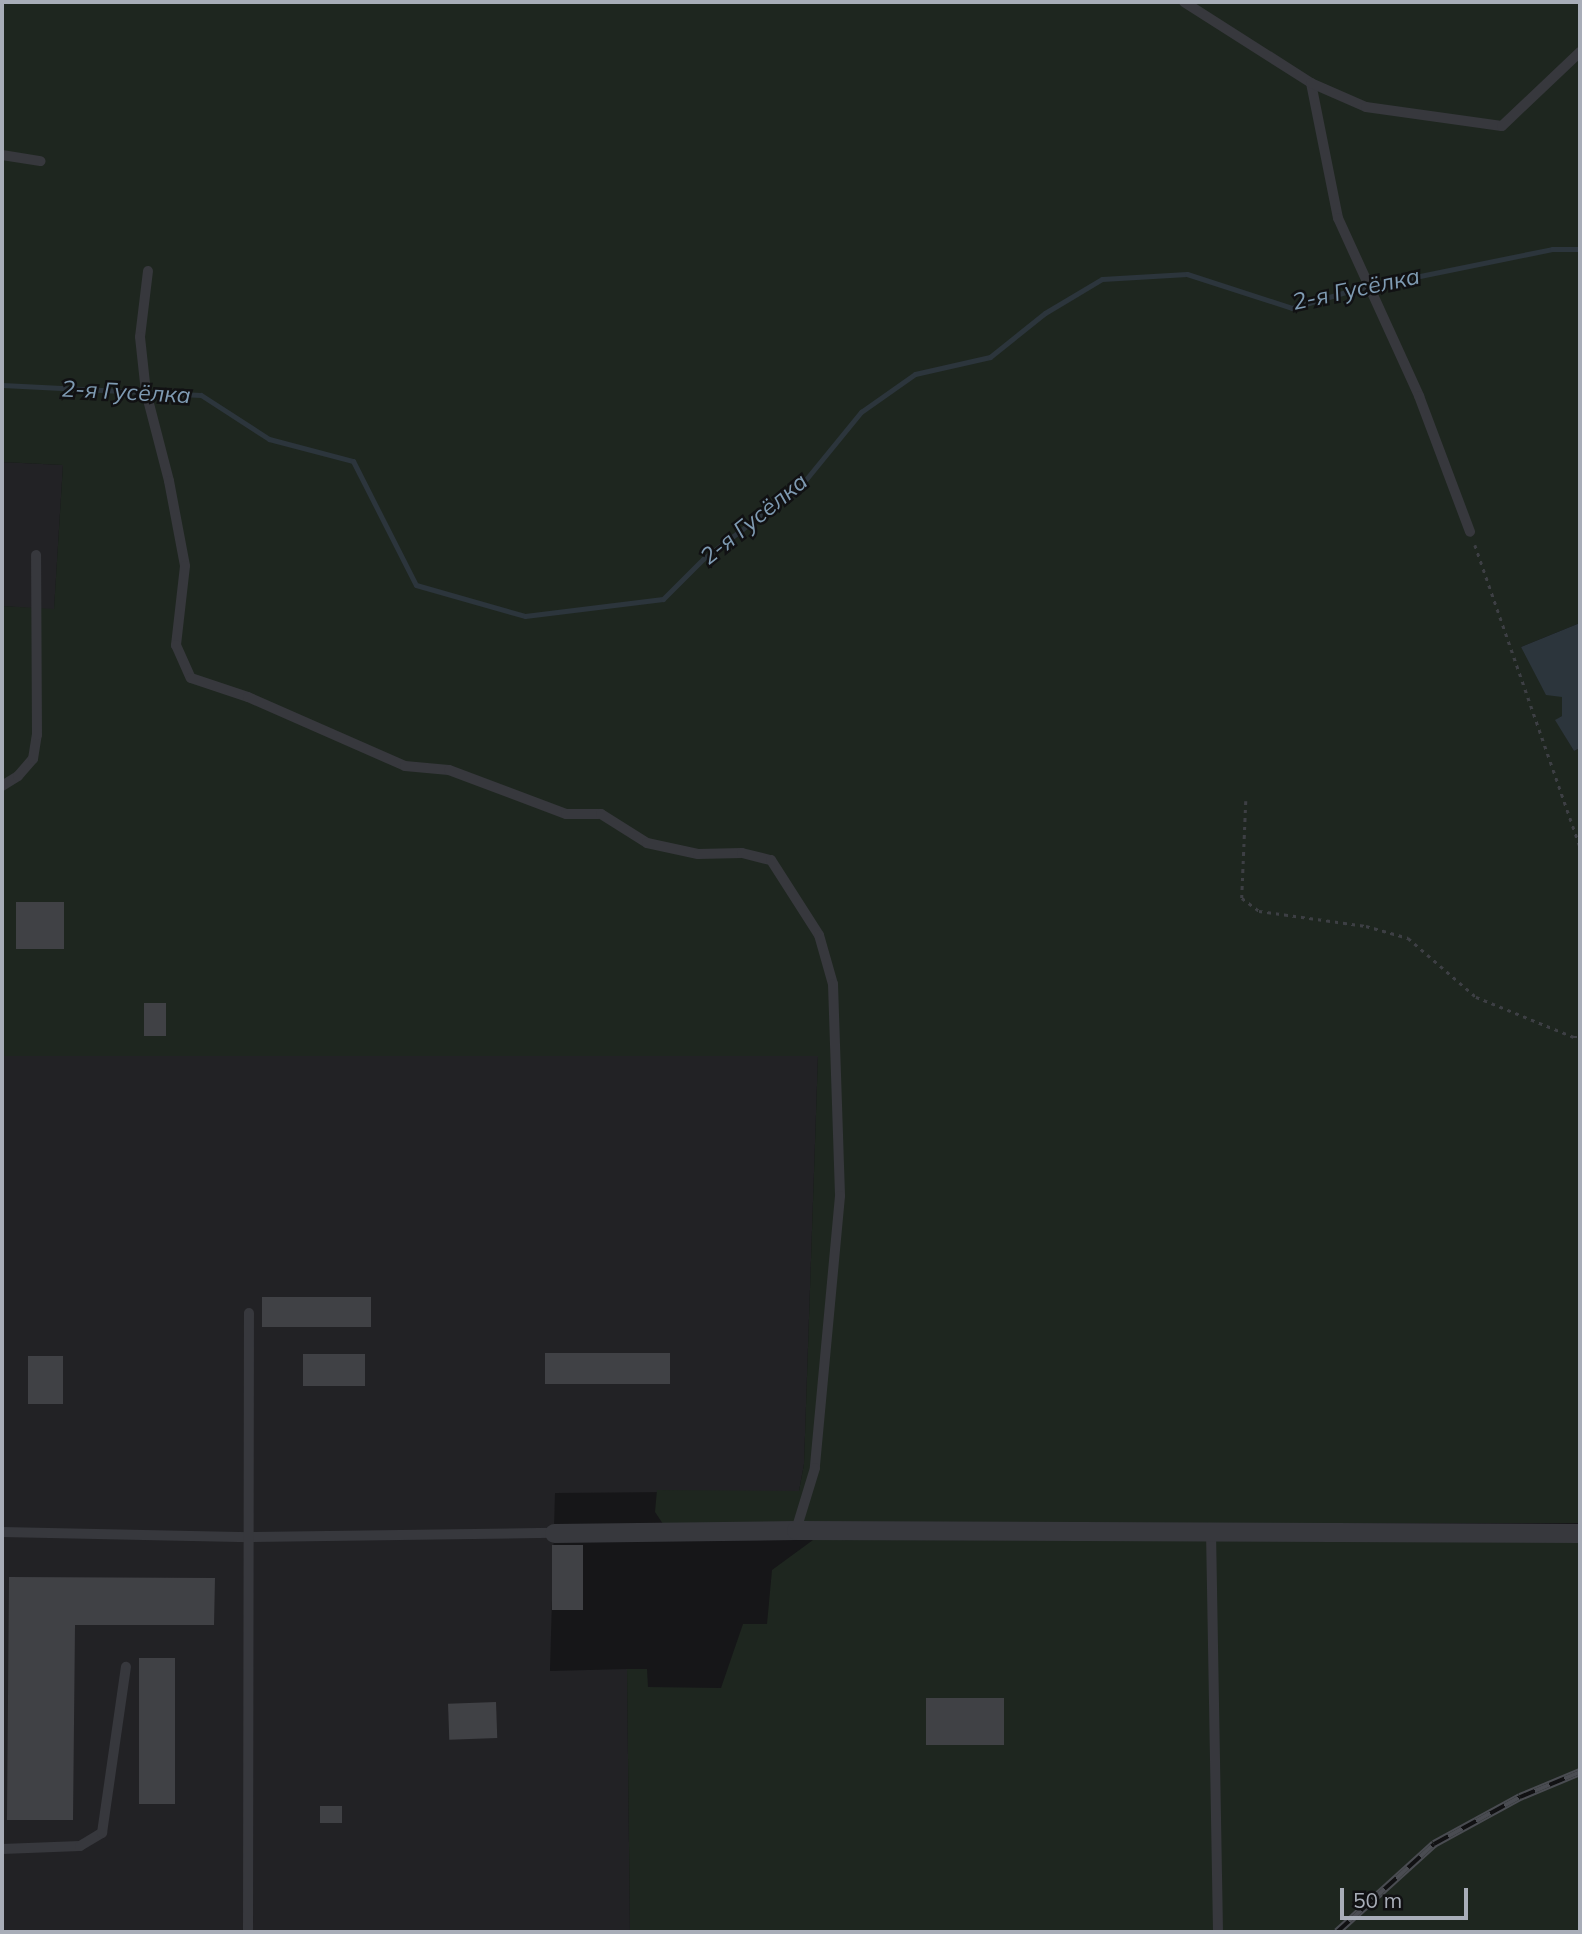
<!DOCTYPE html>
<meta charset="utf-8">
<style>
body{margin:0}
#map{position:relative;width:1582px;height:1934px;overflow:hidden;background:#161618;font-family:Mulish,sans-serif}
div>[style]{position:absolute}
.built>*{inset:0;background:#222225}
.green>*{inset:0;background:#1e261f}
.water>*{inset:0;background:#2c353c}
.stream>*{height:5px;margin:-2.5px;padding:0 2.5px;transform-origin:2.5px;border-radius:2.5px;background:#2c353c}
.building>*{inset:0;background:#404145;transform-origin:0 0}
.path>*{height:2.5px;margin-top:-1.25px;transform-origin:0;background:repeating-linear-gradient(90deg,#3d3f44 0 3.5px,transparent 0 8.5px)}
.service>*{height:10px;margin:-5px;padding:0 5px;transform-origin:5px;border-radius:5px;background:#37383d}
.minor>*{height:19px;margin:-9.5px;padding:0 9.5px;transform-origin:9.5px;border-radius:9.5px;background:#37383d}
.rail>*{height:8px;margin-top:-4px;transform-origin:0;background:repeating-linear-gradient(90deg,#111113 0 16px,#4a4c52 0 32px);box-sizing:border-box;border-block:2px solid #4a4c52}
span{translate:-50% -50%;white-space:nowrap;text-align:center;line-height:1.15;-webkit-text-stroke:5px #111113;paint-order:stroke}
.water-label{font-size:23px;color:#7f9bb3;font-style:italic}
.frame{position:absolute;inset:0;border:4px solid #a8adb8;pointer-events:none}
.scale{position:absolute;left:1340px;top:1888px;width:128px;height:32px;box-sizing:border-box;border:4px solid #a8adb8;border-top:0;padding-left:9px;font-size:21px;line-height:24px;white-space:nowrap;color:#a8adb8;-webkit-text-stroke:5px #111113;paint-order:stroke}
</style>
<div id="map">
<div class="built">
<i style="clip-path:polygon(2px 462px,63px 465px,54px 610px,2px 606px)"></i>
<i style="clip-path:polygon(2px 1056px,818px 1056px,804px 1464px,799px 1491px,555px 1493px,550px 1671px,627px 1669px,630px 1932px,2px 1932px)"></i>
</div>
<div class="green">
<i style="clip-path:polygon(2px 2px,1580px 2px,1580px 623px,1521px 647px,1562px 696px,1562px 716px,1556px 720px,1574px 751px,1580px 748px,1580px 1523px,663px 1524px,655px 1512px,657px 1490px,799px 1491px,804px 1464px,818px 1056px,2px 1056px,2px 606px,54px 609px,63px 465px,2px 462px)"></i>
<i style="clip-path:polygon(813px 1540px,1580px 1541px,1580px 1932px,630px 1932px,627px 1669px,647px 1669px,648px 1687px,721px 1688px,743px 1624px,767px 1624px,772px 1570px)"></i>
</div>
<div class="water">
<i style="clip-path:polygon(1580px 623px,1580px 748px,1574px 751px,1555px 720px,1562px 716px,1562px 697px,1546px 695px,1521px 647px)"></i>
</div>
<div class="stream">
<i style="left:2px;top:385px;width:199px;rotate:2.9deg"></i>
<i style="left:201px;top:395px;width:81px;rotate:32.9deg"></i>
<i style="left:269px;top:439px;width:87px;rotate:14.7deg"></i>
<i style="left:353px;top:461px;width:139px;rotate:63.1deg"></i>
<i style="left:416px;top:585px;width:113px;rotate:15.9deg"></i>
<i style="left:525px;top:616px;width:139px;rotate:-7deg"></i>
<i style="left:663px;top:599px;width:57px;rotate:-45deg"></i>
<i style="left:703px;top:559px;width:126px;rotate:-37.2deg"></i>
<i style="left:803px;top:483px;width:92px;rotate:-50.8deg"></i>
<i style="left:861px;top:412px;width:66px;rotate:-35.1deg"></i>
<i style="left:915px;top:374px;width:77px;rotate:-12.8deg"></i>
<i style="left:990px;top:357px;width:70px;rotate:-38.7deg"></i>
<i style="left:1045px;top:313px;width:66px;rotate:-30.8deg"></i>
<i style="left:1102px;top:279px;width:85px;rotate:-3.4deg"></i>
<i style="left:1187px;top:274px;width:110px;rotate:17.9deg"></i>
<i style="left:1292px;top:308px;width:67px;rotate:-16.5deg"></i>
<i style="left:1356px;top:289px;width:200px;rotate:-11.5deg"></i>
<i style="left:1552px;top:249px;width:28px"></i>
</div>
<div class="building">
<i style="left:16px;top:902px;width:48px;height:47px"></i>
<i style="left:166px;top:1003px;width:33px;height:22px;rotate:90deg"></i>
<i style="left:262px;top:1297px;width:109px;height:30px"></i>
<i style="left:670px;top:1353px;width:31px;height:125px;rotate:90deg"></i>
<i style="left:303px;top:1354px;width:62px;height:32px"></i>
<i style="left:28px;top:1356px;width:35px;height:48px"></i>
<i style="left:552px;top:1545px;width:31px;height:65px"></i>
<i style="clip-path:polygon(9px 1577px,215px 1578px,214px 1625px,75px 1625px,73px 1820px,7px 1820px)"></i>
<i style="left:139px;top:1658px;width:36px;height:146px"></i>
<i style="left:926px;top:1698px;width:78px;height:47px"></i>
<i style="left:496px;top:1702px;width:36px;height:48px;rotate:88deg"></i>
<i style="left:320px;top:1806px;width:22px;height:17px"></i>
</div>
<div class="path">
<i style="left:1475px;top:545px;width:319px;rotate:70.8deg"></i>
<i style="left:1246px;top:801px;width:97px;rotate:92.4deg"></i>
<i style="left:1242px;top:898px;width:21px;rotate:37deg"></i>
<i style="left:1259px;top:911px;width:108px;rotate:8deg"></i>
<i style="left:1366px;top:926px;width:44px;rotate:15.9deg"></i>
<i style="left:1408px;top:938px;width:90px;rotate:40.9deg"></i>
<i style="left:1476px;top:997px;width:106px;rotate:22.2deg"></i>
<i style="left:1574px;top:1037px;width:6px"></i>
</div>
<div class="service">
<i style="left:1184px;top:2px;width:151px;rotate:32.5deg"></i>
<i style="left:1311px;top:83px;width:138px;rotate:78.7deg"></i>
<i style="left:1338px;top:218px;width:196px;rotate:65.5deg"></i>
<i style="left:1419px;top:396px;width:145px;rotate:69.4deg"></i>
<i style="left:1311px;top:83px;width:60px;rotate:23.6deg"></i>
<i style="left:1366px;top:107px;width:137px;rotate:8deg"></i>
<i style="left:1502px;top:126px;width:108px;rotate:-43.5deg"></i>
<i style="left:2px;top:155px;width:39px;rotate:9deg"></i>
<i style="left:148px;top:271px;width:66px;rotate:96.9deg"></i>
<i style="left:140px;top:337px;width:55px;rotate:83.8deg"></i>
<i style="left:146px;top:392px;width:92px;rotate:75.5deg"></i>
<i style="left:169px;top:481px;width:86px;rotate:79.3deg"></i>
<i style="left:185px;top:566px;width:80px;rotate:96.5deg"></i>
<i style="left:176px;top:645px;width:36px;rotate:66deg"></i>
<i style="left:191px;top:678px;width:60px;rotate:18.4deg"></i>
<i style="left:248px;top:697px;width:171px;rotate:23.7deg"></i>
<i style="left:405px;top:766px;width:44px;rotate:5.2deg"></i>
<i style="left:449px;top:770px;width:125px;rotate:20.6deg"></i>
<i style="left:566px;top:814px;width:35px"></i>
<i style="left:601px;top:814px;width:54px;rotate:32.2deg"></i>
<i style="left:647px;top:843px;width:52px;rotate:12.2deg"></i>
<i style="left:698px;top:854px;width:44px;rotate:-1.3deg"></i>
<i style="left:742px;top:853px;width:30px;rotate:14deg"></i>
<i style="left:771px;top:860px;width:89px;rotate:57.4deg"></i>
<i style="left:819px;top:935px;width:51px;rotate:74.1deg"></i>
<i style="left:833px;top:984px;width:212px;rotate:88.1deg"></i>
<i style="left:840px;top:1196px;width:273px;rotate:95.3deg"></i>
<i style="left:815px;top:1468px;width:65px;rotate:107deg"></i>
<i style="left:2px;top:786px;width:19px;rotate:-32deg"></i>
<i style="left:18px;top:776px;width:23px;rotate:-49deg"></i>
<i style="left:33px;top:759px;width:24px;rotate:-81deg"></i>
<i style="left:37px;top:735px;width:180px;rotate:-90.3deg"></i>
<i style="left:1211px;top:1531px;width:401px;rotate:89deg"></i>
<i style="left:2px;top:1532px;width:249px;rotate:1.2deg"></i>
<i style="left:251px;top:1537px;width:303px;rotate:-0.8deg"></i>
<i style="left:2px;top:1849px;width:78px;rotate:-2.2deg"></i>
<i style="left:80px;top:1846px;width:26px;rotate:-31deg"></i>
<i style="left:102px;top:1833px;width:168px;rotate:-81.8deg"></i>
<i style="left:248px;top:1932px;width:619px;rotate:-89.91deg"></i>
</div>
<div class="minor">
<i style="left:554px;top:1533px;width:242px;rotate:-0.7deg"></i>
<i style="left:796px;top:1530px;width:784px;rotate:0.22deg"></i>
</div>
<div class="rail">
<i style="left:1337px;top:1932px;width:131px;rotate:-42.2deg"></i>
<i style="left:1434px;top:1844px;width:98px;rotate:-28.7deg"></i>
<i style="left:1520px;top:1797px;width:65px;rotate:-22.6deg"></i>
</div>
<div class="water-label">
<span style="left:1356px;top:289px;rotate:-12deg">2-я Гусёлка</span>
<span style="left:126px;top:392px;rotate:3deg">2-я Гусёлка</span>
<span style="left:754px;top:519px;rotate:-39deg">2-я Гусёлка</span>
</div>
<div class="frame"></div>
<div class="scale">50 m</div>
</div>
